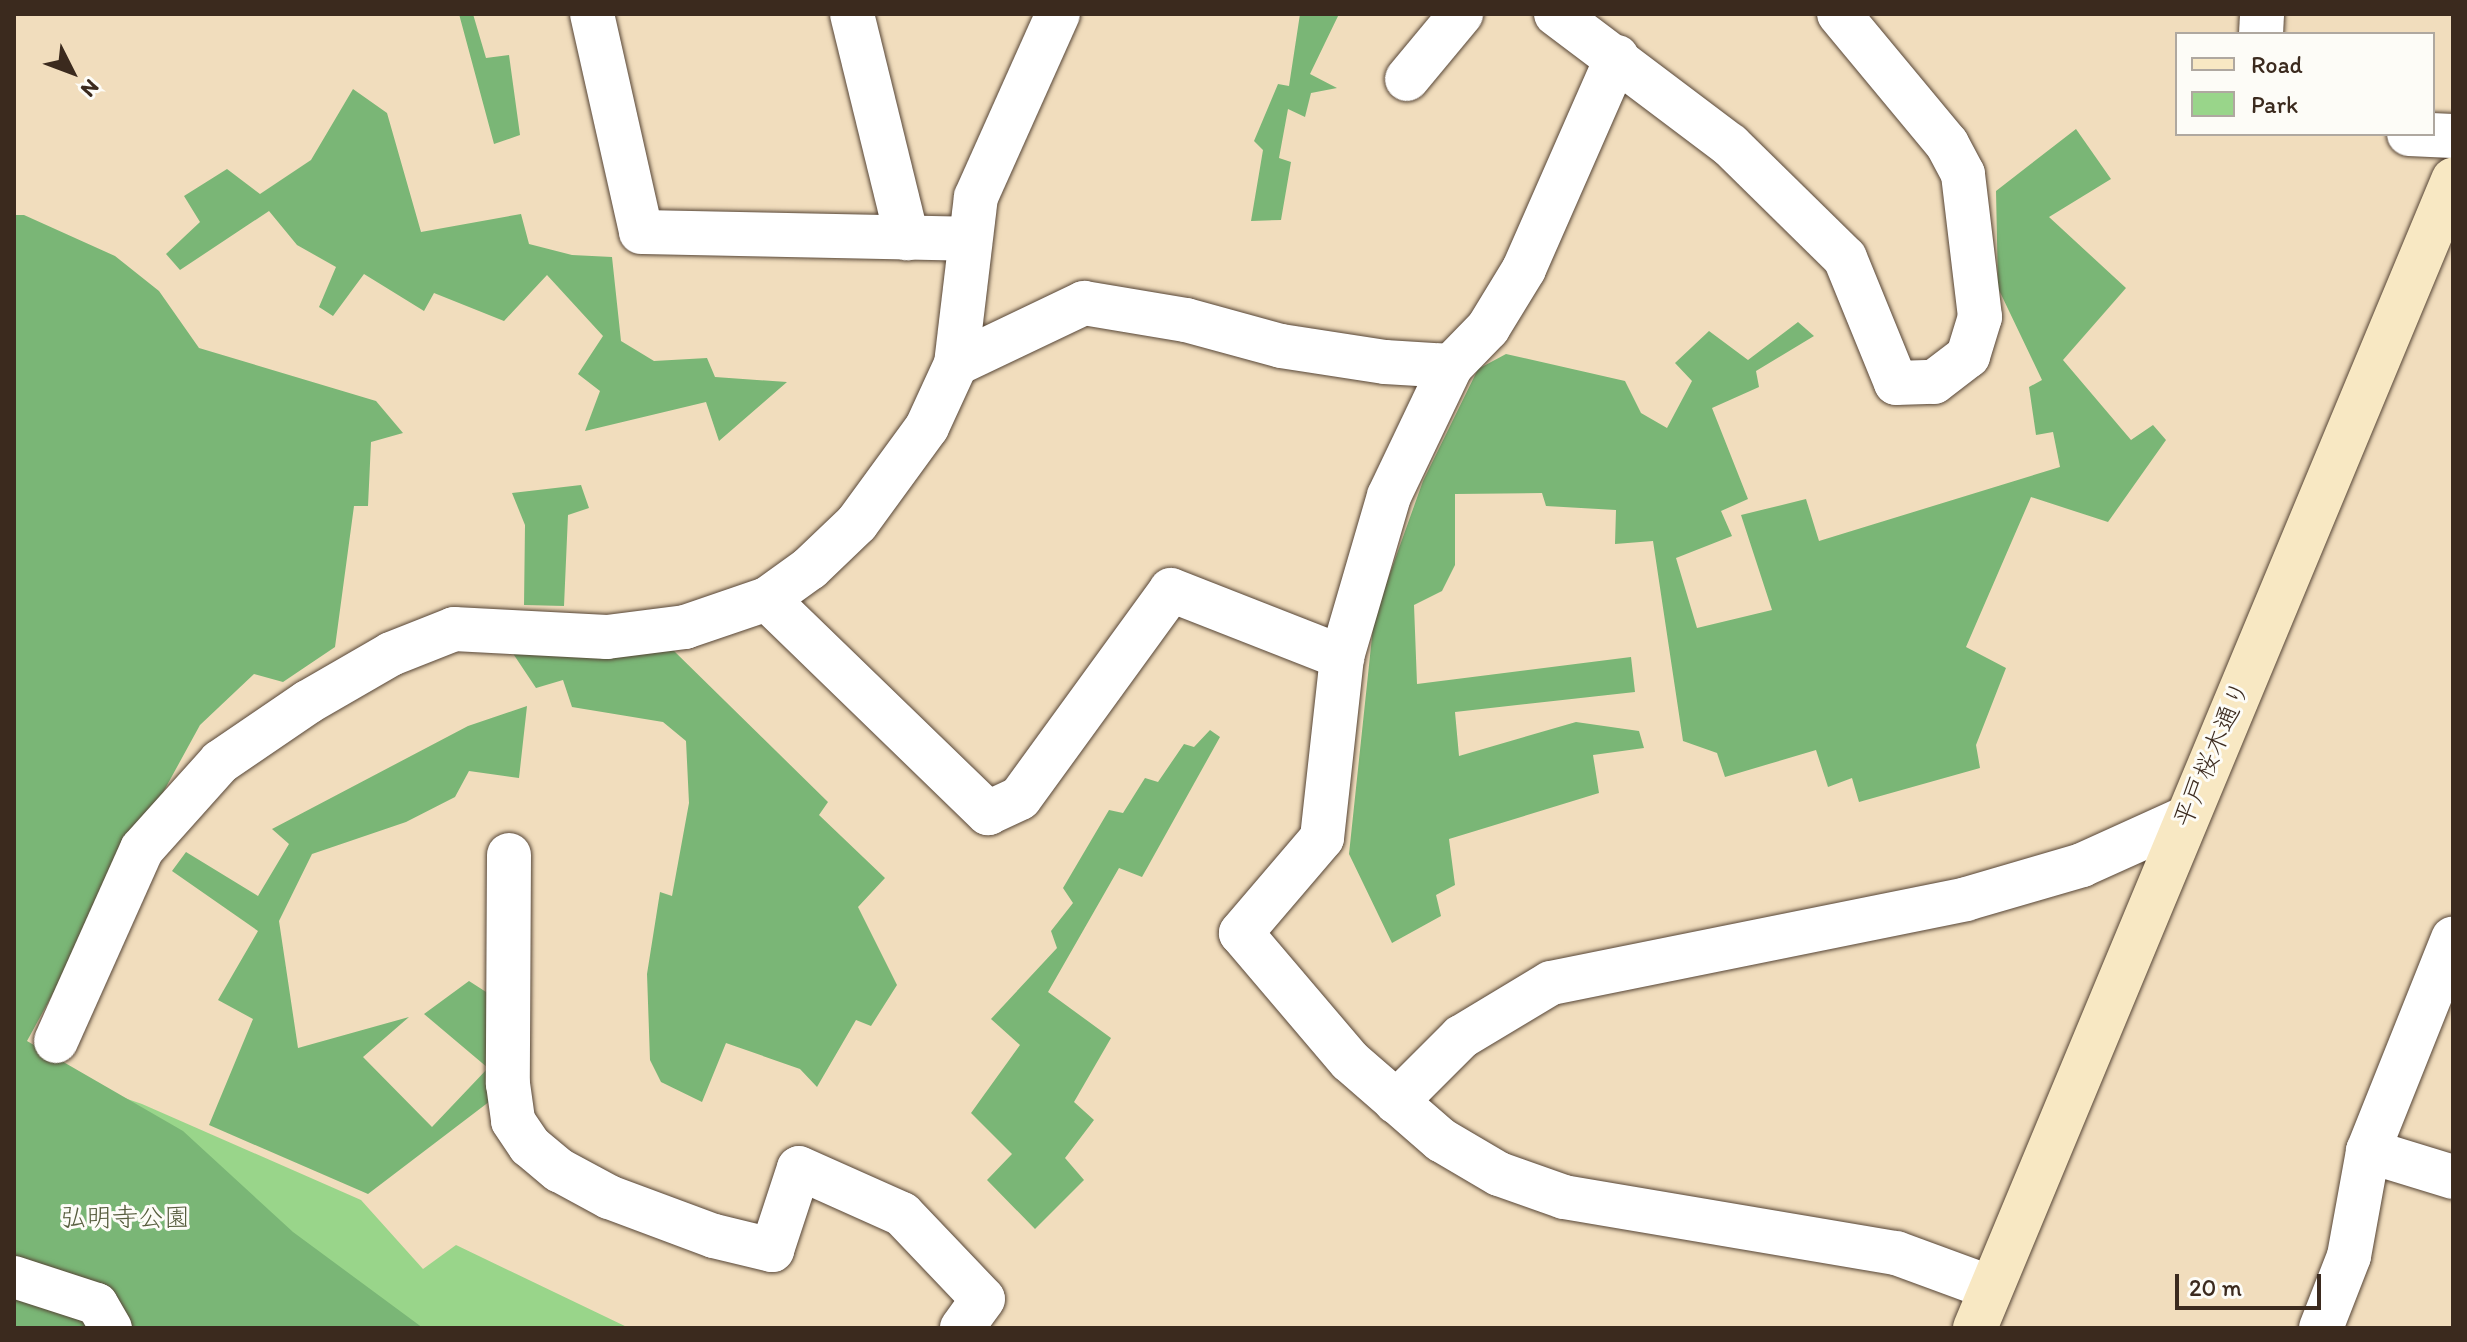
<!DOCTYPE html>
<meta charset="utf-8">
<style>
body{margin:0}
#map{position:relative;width:2467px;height:1342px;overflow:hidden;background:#f1ddbd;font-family:Itim,"Klee One",sans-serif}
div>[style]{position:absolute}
.green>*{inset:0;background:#99d58a}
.forest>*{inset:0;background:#7ab676}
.roads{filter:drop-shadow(0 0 2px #564536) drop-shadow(0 0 2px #564536)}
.pedestrian>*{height:42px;margin:-21px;padding:0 21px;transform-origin:21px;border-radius:21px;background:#fff}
.minor>*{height:44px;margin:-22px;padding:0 22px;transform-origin:22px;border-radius:22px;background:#fff}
.secondary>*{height:44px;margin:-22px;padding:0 22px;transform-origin:22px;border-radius:22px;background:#f8e8c3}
span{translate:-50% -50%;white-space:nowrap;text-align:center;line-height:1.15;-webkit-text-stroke:6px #fdfcf7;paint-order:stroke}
.street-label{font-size:26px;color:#3b2a1e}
.park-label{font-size:26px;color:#575d3e}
.frame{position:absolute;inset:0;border:16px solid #3b2a1e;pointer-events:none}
.legend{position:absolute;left:2175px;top:32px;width:260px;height:104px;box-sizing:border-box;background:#fdfcf7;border:2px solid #afa8a0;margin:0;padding:10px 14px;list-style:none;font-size:24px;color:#3b2a1e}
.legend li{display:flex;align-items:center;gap:16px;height:40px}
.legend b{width:40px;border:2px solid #afa8a0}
.north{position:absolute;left:32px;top:32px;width:80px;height:80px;-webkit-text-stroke:6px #fdfcf7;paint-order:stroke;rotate:132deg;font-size:22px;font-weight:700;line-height:32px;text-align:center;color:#3b2a1e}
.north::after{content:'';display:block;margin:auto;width:28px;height:36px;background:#3b2a1e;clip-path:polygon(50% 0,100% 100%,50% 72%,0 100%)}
.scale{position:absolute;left:2175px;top:1274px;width:146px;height:36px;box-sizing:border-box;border:4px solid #3b2a1e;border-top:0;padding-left:10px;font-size:24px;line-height:28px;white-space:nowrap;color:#3b2a1e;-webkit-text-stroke:6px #fdfcf7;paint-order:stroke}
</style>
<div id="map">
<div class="green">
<i style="clip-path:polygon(14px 1060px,142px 1104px,361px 1200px,423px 1269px,456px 1245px,629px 1328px,14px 1328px)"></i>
</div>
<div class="forest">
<i style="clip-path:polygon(459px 14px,473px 14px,486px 58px,509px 55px,520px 135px,494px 144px)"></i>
<i style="clip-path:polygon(1300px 14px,1339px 14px,1310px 74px,1337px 88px,1311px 93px,1305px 117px,1288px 109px,1279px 158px,1291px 162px,1281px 220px,1251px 221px,1263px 150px,1254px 141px,1278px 84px,1289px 86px)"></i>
<i style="clip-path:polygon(353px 89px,387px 113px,421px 232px,521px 214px,529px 244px,572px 255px,612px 257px,621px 341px,654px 361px,707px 358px,715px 377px,787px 382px,719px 441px,706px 402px,585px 431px,600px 391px,578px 374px,603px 336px,547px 275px,504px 321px,434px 293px,424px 311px,364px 274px,333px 316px,319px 307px,336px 267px,297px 245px,269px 211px,180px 270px,166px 254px,200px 222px,184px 196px,227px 169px,260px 194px,311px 160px)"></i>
<i style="clip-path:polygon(2076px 129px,2111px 179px,2049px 217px,2126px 288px,2063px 360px,2131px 440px,2153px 425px,2166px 440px,2108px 522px,2031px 497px,1966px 647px,2006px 668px,1976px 745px,1980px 768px,1859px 802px,1852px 778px,1828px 787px,1816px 750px,1725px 777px,1717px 753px,1683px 741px,1653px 541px,1615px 544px,1616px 510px,1546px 506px,1542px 493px,1455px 494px,1455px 565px,1442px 591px,1414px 605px,1417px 684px,1631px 657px,1635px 692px,1455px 712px,1459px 756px,1576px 722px,1639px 731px,1644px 748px,1593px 755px,1599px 793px,1449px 839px,1455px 885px,1436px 895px,1441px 916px,1392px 943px,1349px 854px,1374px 618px,1423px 481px,1478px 369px,1506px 354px,1625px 381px,1641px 413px,1667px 428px,1692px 381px,1675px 363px,1709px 331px,1748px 360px,1798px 322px,1814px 336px,1756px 371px,1759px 387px,1712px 408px,1748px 499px,1721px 511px,1732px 536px,1676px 558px,1697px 628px,1772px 610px,1741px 515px,1806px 499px,1819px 541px,2060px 467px,2053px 432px,2036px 435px,2029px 387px,2042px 380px,1998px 288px,1996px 191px)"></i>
<i style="clip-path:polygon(14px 215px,24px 215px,115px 256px,159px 291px,199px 348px,376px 401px,403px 433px,371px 442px,368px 506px,354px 506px,335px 647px,283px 682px,254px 674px,200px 725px,27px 1041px,183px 1131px,293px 1232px,423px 1328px,14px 1328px)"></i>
<i style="clip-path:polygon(581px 485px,589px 508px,568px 515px,564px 606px,524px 605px,525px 525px,512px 493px)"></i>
<i style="clip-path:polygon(673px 650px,828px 802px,819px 815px,885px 878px,858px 907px,897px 985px,871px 1026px,856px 1020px,817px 1087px,800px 1069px,726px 1043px,702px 1102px,661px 1082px,650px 1060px,647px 974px,660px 892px,672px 896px,689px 803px,686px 741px,663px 722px,572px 707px,563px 680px,536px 688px,512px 652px)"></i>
<i style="clip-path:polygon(527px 706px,519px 778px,469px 771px,455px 797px,406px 822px,312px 854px,279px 921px,298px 1048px,409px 1017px,363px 1057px,432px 1127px,488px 1068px,424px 1014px,469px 981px,497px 999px,498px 1095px,368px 1194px,209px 1125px,253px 1019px,218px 1000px,258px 931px,172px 871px,186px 852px,258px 896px,289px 844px,272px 829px,468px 726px)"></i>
<i style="clip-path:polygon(1210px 730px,1220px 737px,1142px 877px,1119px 868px,1048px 992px,1111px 1038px,1074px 1102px,1094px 1120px,1065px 1158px,1084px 1180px,1035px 1229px,987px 1180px,1012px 1154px,971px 1113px,1020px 1045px,991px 1019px,1057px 948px,1051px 931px,1073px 903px,1063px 888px,1109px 810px,1123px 813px,1145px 778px,1158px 782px,1184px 744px,1194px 747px)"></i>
</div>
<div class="roads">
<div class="pedestrian">
<i style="left:14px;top:1277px;width:87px;rotate:18deg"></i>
<i style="left:97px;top:1304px;width:28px;rotate:60deg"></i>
</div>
<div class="minor">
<i style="left:592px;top:14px;width:223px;rotate:77.3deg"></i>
<i style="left:641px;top:232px;width:329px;rotate:1.2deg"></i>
<i style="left:852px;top:14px;width:231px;rotate:76.2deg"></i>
<i style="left:1556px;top:14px;width:218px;rotate:37deg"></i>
<i style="left:1730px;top:145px;width:161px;rotate:44.5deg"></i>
<i style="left:1845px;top:258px;width:135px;rotate:67.8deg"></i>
<i style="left:1896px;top:383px;width:38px;rotate:-2deg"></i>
<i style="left:1934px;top:382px;width:43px;rotate:-37.4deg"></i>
<i style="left:1968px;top:356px;width:41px;rotate:-72.9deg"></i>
<i style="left:1980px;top:317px;width:144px;rotate:-96.8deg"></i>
<i style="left:1963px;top:174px;width:34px;rotate:-118deg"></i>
<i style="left:1947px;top:144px;width:169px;rotate:-129.7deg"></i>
<i style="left:2261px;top:34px;width:20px;rotate:-87deg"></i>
<i style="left:1617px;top:57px;width:232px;rotate:113.7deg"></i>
<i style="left:1524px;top:269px;width:69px;rotate:121.4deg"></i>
<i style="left:1488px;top:328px;width:53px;rotate:134.2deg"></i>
<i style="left:1451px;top:366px;width:144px;rotate:115.5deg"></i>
<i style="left:1389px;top:496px;width:168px;rotate:106.3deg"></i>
<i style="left:1342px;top:657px;width:182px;rotate:96.3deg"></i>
<i style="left:1322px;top:838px;width:125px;rotate:130.5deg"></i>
<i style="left:1241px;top:933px;width:168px;rotate:49.6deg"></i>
<i style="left:1350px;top:1061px;width:121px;rotate:41deg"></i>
<i style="left:1441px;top:1140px;width:67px;rotate:30.4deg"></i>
<i style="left:1499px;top:1174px;width:69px;rotate:19.5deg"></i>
<i style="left:1564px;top:1197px;width:337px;rotate:9.6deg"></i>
<i style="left:1896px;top:1253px;width:101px;rotate:20.2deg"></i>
<i style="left:1407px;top:79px;width:85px;rotate:-50.3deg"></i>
<i style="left:2409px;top:134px;width:44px;rotate:2.6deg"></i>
<i style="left:956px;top:364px;width:142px;rotate:-25.5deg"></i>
<i style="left:1084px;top:303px;width:103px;rotate:9.5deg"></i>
<i style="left:1186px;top:320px;width:98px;rotate:15.3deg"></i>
<i style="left:1281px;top:346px;width:105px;rotate:8.7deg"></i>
<i style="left:1385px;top:362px;width:66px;rotate:3.5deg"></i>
<i style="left:767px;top:599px;width:308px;rotate:44.1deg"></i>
<i style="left:988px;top:813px;width:35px;rotate:-25deg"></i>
<i style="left:1020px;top:798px;width:257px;rotate:-54deg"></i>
<i style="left:1171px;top:590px;width:184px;rotate:21.4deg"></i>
<i style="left:509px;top:855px;width:229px;rotate:90.3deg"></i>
<i style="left:508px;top:1084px;width:37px;rotate:82deg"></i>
<i style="left:513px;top:1121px;width:30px;rotate:56deg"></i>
<i style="left:530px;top:1146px;width:38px;rotate:40deg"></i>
<i style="left:559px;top:1170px;width:57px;rotate:28.4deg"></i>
<i style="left:609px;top:1197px;width:112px;rotate:20.4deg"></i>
<i style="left:714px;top:1236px;width:60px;rotate:13.6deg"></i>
<i style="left:772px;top:1250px;width:86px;rotate:-71.8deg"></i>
<i style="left:799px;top:1168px;width:113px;rotate:24.1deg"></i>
<i style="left:902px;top:1214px;width:117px;rotate:46.4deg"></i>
<i style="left:983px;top:1299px;width:36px;rotate:126deg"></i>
<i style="left:56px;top:1041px;width:210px;rotate:-65.9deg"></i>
<i style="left:142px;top:849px;width:117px;rotate:-48.1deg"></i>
<i style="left:220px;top:762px;width:107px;rotate:-34.3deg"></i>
<i style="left:308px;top:702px;width:96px;rotate:-30deg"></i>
<i style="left:391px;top:654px;width:68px;rotate:-21.6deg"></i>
<i style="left:454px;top:629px;width:153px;rotate:3deg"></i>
<i style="left:607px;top:637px;width:79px;rotate:-7.3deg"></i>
<i style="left:685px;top:627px;width:87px;rotate:-18.9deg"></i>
<i style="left:767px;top:599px;width:53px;rotate:-35.8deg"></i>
<i style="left:810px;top:568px;width:65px;rotate:-43.8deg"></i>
<i style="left:857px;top:523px;width:119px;rotate:-53.9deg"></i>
<i style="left:927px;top:427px;width:69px;rotate:-65.3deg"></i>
<i style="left:956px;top:364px;width:168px;rotate:-83.2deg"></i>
<i style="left:976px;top:197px;width:201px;rotate:-65.9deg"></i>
<i style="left:1396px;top:1102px;width:92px;rotate:-45deg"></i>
<i style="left:1461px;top:1037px;width:105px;rotate:-31deg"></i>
<i style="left:1551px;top:983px;width:423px;rotate:-11.4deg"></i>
<i style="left:1966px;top:899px;width:121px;rotate:-16.3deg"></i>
<i style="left:2082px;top:865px;width:112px;rotate:-24.3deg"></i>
<i style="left:2368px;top:1151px;width:89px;rotate:17deg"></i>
<i style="left:2321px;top:1328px;width:77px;rotate:-68.7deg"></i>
<i style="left:2349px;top:1256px;width:107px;rotate:-79.7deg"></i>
<i style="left:2368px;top:1151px;width:229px;rotate:-68.2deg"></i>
</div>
<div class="secondary">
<i style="left:1975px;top:1328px;width:1244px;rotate:-67.39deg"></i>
</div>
</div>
<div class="street-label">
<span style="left:2212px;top:754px;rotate:-67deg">平戸桜木通り</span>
</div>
<div class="park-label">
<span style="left:125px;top:1218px">弘明寺公園</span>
</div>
<div class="frame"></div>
<ul class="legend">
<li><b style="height:10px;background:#f8e8c3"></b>Road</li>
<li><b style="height:22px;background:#99d58a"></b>Park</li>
</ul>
<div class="north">N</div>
<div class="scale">20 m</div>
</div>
